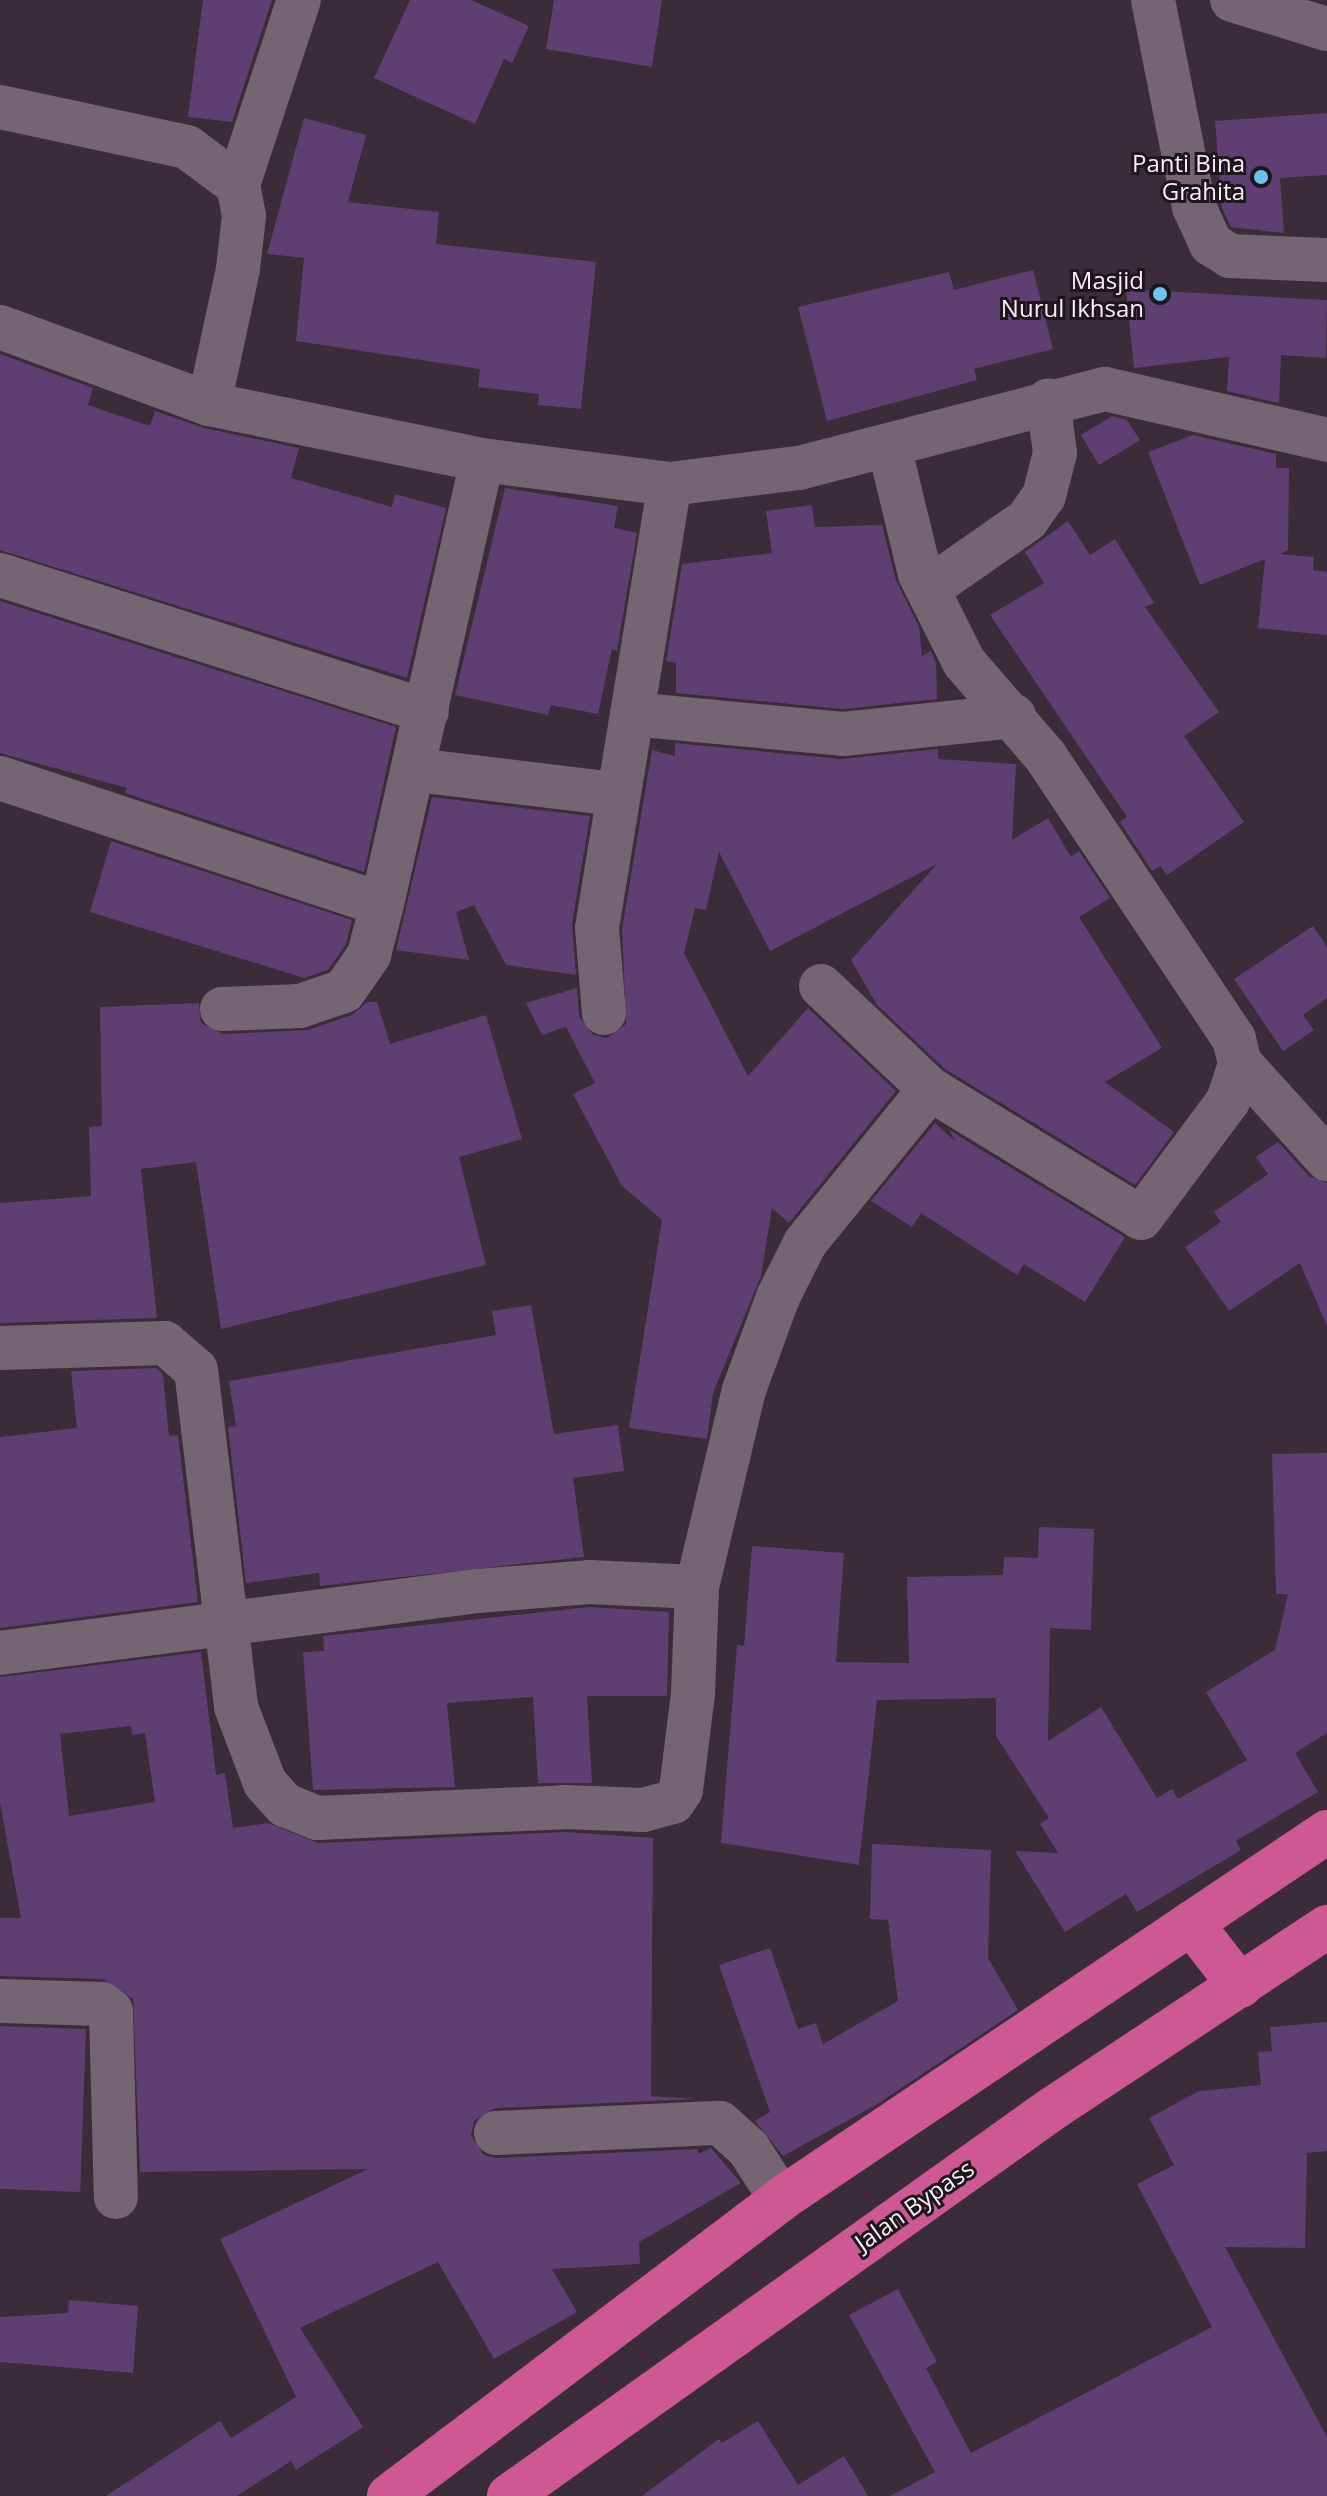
<!DOCTYPE html>
<style>
body{margin:0}
#map{position:relative;width:1327px;height:2496px;overflow:hidden;background:#3a2c38;font-family:"Open Sans",sans-serif}
div>[style]{position:absolute}
.building>*{inset:0;background:#5f3e72;transform-origin:0 0}
.street>*{height:44px;margin:-22px;padding:0 22px;transform-origin:22px;border-radius:22px;background:#756572}
.highway>*{height:44px;margin:-22px;padding:0 22px;transform-origin:22px;border-radius:22px;background:#cd5894}
.dots>*{width:22px;height:22px;translate:-50% -50%;box-sizing:border-box;border:4px solid #1d171c;border-radius:50%}
span{translate:-50% -50%;white-space:nowrap;text-align:center;line-height:1.15;-webkit-text-stroke:6px #1d171c;paint-order:stroke}
.poi-label{font-size:24px;color:#f8eef6}
.right{translate:-100% -50%;text-align:right}
.street-label{font-size:24px;color:#f8eef6}
</style>
<div id="map">
<div class="building">
<i style="clip-path:polygon(203px 0,272px 0,232px 122px,188px 117px)"></i>
<i style="clip-path:polygon(410px 0,471px 0,529px 26px,512px 63px,504px 59px,475px 124px,374px 78px)"></i>
<i style="clip-path:polygon(554px 0,662px 0,652px 67px,546px 49px)"></i>
<i style="clip-path:polygon(1327px 113px,1327px 175px,1280px 178px,1284px 233px,1231px 227px,1222px 208px,1215px 121px)"></i>
<i style="clip-path:polygon(304px 118px,366px 135px,348px 202px,439px 212px,436px 244px,596px 262px,581px 409px,538px 405px,539px 394px,478px 387px,480px 369px,296px 341px,304px 258px,267px 254px)"></i>
<i style="clip-path:polygon(1033px 270px,1053px 349px,974px 369px,977px 380px,827px 421px,798px 307px,949px 272px,954px 290px)"></i>
<i style="clip-path:polygon(1126px 289px,1327px 300px,1326px 358px,1281px 355px,1279px 403px,1227px 391px,1229px 357px,1134px 368px)"></i>
<i style="clip-path:polygon(0 354px,93px 388px,88px 405px,150px 426px,155px 411px,204px 428px,299px 448px,291px 478px,392px 507px,395px 494px,446px 508px,407px 678px,0 550px)"></i>
<i style="clip-path:polygon(1112px 416px,1127px 420px,1140px 440px,1099px 465px,1081px 435px)"></i>
<i style="clip-path:polygon(1193px 435px,1276px 454px,1276px 468px,1289px 468px,1288px 550px,1280px 554px,1314px 557px,1313px 570px,1327px 572px,1327px 635px,1258px 628px,1265px 559px,1200px 585px,1148px 452px)"></i>
<i style="clip-path:polygon(505px 488px,618px 506px,614px 528px,637px 533px,617px 651px,612px 649px,598px 714px,551px 705px,548px 715px,455px 695px)"></i>
<i style="clip-path:polygon(812px 505px,815px 527px,882px 525px,896px 580px,919px 627px,922px 656px,931px 651px,936px 663px,937px 699px,843px 709px,676px 693px,676px 663px,666px 661px,682px 564px,772px 553px,766px 511px)"></i>
<i style="clip-path:polygon(1068px 521px,1090px 555px,1115px 539px,1154px 603px,1145px 607px,1219px 712px,1184px 736px,1244px 822px,1167px 875px,1160px 866px,1152px 871px,1120px 822px,1127px 817px,990px 615px,1044px 583px,1025px 552px)"></i>
<i style="clip-path:polygon(0 601px,396px 727px,364px 872px,125px 793px,127px 788px,0 753px)"></i>
<i style="clip-path:polygon(675px 743px,841px 759px,938px 749px,938px 759px,1016px 764px,1012px 840px,1048px 818px,1071px 857px,1079px 851px,1110px 898px,1079px 917px,1162px 1048px,1105px 1082px,1174px 1132px,1135px 1185px,945px 1069px,877px 1005px,851px 960px,937px 864px,770px 951px,719px 852px,706px 910px,695px 908px,684px 953px,748px 1076px,808px 1008px,896px 1091px,789px 1223px,772px 1208px,761px 1276px,713px 1393px,707px 1439px,629px 1428px,662px 1220px,622px 1186px,573px 1094px,595px 1083px,566px 1027px,542px 1035px,526px 1003px,577px 988px,579px 1016px,593px 1035px,607px 1038px,626px 1024px,622px 929px,652px 750px,675px 756px)"></i>
<i style="clip-path:polygon(432px 797px,590px 816px,572px 924px,576px 975px,506px 965px,474px 905px,456px 912px,469px 960px,396px 950px)"></i>
<i style="clip-path:polygon(111px 841px,352px 920px,346px 944px,328px 970px,304px 978px,90px 912px)"></i>
<i style="clip-path:polygon(1313px 926px,1327px 947px,1327px 998px,1303px 1015px,1314px 1030px,1283px 1051px,1234px 979px)"></i>
<i style="clip-path:polygon(367px 1002px,377px 1002px,390px 1044px,486px 1015px,522px 1139px,459px 1157px,486px 1265px,221px 1329px,196px 1162px,141px 1169px,157px 1318px,0 1323px,0 1203px,91px 1196px,89px 1127px,102px 1126px,100px 1007px,199px 1003px,201px 1023px,223px 1034px,308px 1030px,352px 1015px)"></i>
<i style="clip-path:polygon(935px 1123px,956px 1142px,949px 1130px,1125px 1237px,1085px 1302px,1024px 1264px,1017px 1275px,921px 1213px,912px 1227px,871px 1201px)"></i>
<i style="clip-path:polygon(1278px 1142px,1309px 1176px,1327px 1183px,1327px 1326px,1300px 1263px,1229px 1311px,1185px 1247px,1221px 1222px,1214px 1212px,1268px 1174px,1256px 1157px)"></i>
<i style="clip-path:polygon(531px 1305px,554px 1434px,618px 1425px,624px 1471px,573px 1478px,584px 1557px,320px 1586px,319px 1573px,246px 1583px,228px 1427px,236px 1426px,229px 1381px,496px 1335px,492px 1311px)"></i>
<i style="clip-path:polygon(156px 1368px,163px 1374px,169px 1436px,178px 1435px,198px 1602px,0 1628px,0 1437px,77px 1428px,71px 1371px)"></i>
<i style="clip-path:polygon(1327px 1453px,1327px 1733px,1295px 1753px,1318px 1792px,1236px 1841px,1241px 1850px,1137px 1912px,1126px 1894px,1065px 1932px,1015px 1851px,1058px 1853px,1040px 1824px,1049px 1818px,996px 1736px,996px 1698px,877px 1700px,859px 1865px,721px 1843px,737px 1645px,744px 1646px,752px 1546px,844px 1553px,836px 1662px,909px 1663px,907px 1577px,1003px 1575px,1004px 1557px,1038px 1558px,1039px 1527px,1094px 1529px,1091px 1630px,1050px 1628px,1048px 1741px,1101px 1707px,1157px 1798px,1172px 1789px,1178px 1799px,1247px 1760px,1206px 1692px,1275px 1650px,1288px 1594px,1276px 1594px,1272px 1454px)"></i>
<i style="clip-path:polygon(589px 1607px,669px 1612px,667px 1696px,587px 1696px,592px 1783px,538px 1783px,533px 1697px,447px 1703px,455px 1787px,313px 1790px,303px 1652px,324px 1651px,323px 1636px)"></i>
<i style="clip-path:polygon(evenodd,201px 1652px,216px 1775px,225px 1773px,233px 1828px,268px 1823px,318px 1843px,565px 1832px,653px 1838px,651px 2096px,696px 2099px,495px 2108px,474px 2121px,471px 2135px,484px 2155px,497px 2158px,698px 2149px,698px 2154px,711px 2148px,741px 2183px,639px 2242px,640px 2264px,552px 2269px,577px 2312px,494px 2359px,438px 2262px,300px 2328px,363px 2427px,296px 2470px,291px 2461px,237px 2496px,106px 2496px,220px 2421px,231px 2438px,296px 2397px,220px 2239px,368px 2169px,140px 2172px,133px 1999px,103px 1979px,0 1976px,0 1918px,21px 1918px,0 1803px,0 1677px,201px 1652px,131px 1726px,132px 1735px,145px 1733px,155px 1802px,69px 1816px,60px 1734px,131px 1726px)"></i>
<i style="clip-path:polygon(872px 1844px,991px 1850px,988px 1958px,1018px 2010px,876px 2105px,783px 2156px,755px 2121px,770px 2112px,719px 1965px,770px 1948px,798px 2029px,816px 2023px,823px 2044px,898px 2001px,888px 1920px,870px 1919px)"></i>
<i style="clip-path:polygon(1327px 2022px,1327px 2151px,1307px 2153px,1305px 2248px,1225px 2247px,1327px 2437px,1327px 2496px,890px 2496px,935px 2472px,849px 2315px,898px 2289px,937px 2362px,926px 2368px,971px 2453px,1212px 2327px,1137px 2184px,1174px 2165px,1149px 2118px,1199px 2091px,1261px 2085px,1258px 2052px,1272px 2051px,1270px 2027px)"></i>
<i style="left:0;top:2026px;width:86px;height:163px;rotate:2deg"></i>
<i style="clip-path:polygon(69px 2300px,138px 2306px,133px 2373px,0 2362px,0 2317px,68px 2313px)"></i>
<i style="clip-path:polygon(758px 2421px,798px 2485px,844px 2456px,868px 2496px,642px 2496px,719px 2439px,722px 2443px)"></i>
</div>
<div class="street">
<i style="left:1153px;top:0;width:211px;rotate:78.8deg"></i>
<i style="left:1194px;top:207px;width:41px;rotate:65.3deg"></i>
<i style="left:1211px;top:244px;width:22px;rotate:32deg"></i>
<i style="left:1230px;top:256px;width:97px;rotate:2.4deg"></i>
<i style="left:1232px;top:0;width:99px;rotate:17deg"></i>
<i style="left:0;top:107px;width:191px;rotate:12.1deg"></i>
<i style="left:187px;top:147px;width:64px;rotate:36.7deg"></i>
<i style="left:238px;top:185px;width:32px;rotate:79deg"></i>
<i style="left:244px;top:216px;width:53px;rotate:96.5deg"></i>
<i style="left:238px;top:269px;width:138px;rotate:102.1deg"></i>
<i style="left:209px;top:404px;width:279px;rotate:11.6deg"></i>
<i style="left:482px;top:460px;width:190px;rotate:7.3deg"></i>
<i style="left:670px;top:484px;width:130px;rotate:-7.1deg"></i>
<i style="left:799px;top:468px;width:316px;rotate:-14.5deg"></i>
<i style="left:1105px;top:389px;width:228px;rotate:12.9deg"></i>
<i style="left:238px;top:185px;width:195px;rotate:-71.8deg"></i>
<i style="left:0;top:327px;width:223px;rotate:20.2deg"></i>
<i style="left:0;top:575px;width:448px;rotate:17.7deg"></i>
<i style="left:928px;top:589px;width:121px;rotate:-34.9deg"></i>
<i style="left:1027px;top:520px;width:29px;rotate:-55deg"></i>
<i style="left:1044px;top:496px;width:44px;rotate:-75.7deg"></i>
<i style="left:1055px;top:453px;width:53px;rotate:-97.5deg"></i>
<i style="left:632px;top:714px;width:212px;rotate:5.4deg"></i>
<i style="left:843px;top:734px;width:172px;rotate:-6deg"></i>
<i style="left:416px;top:770px;width:200px;rotate:6.9deg"></i>
<i style="left:0;top:778px;width:402px;rotate:18.3deg"></i>
<i style="left:382px;top:904px;width:455px;rotate:-77.3deg"></i>
<i style="left:821px;top:986px;width:150px;rotate:43.4deg"></i>
<i style="left:222px;top:1009px;width:78px;rotate:-2.2deg"></i>
<i style="left:300px;top:1006px;width:46px;rotate:-18.8deg"></i>
<i style="left:344px;top:991px;width:44px;rotate:-55.2deg"></i>
<i style="left:369px;top:955px;width:53px;rotate:-75.7deg"></i>
<i style="left:604px;top:1013px;width:85px;rotate:-94.7deg"></i>
<i style="left:597px;top:928px;width:450px;rotate:-80.7deg"></i>
<i style="left:1240px;top:1063px;width:130px;rotate:47.8deg"></i>
<i style="left:0;top:1348px;width:165px;rotate:-1.7deg"></i>
<i style="left:165px;top:1343px;width:41px;rotate:41.1deg"></i>
<i style="left:196px;top:1370px;width:339px;rotate:83.2deg"></i>
<i style="left:236px;top:1707px;width:81px;rotate:69.1deg"></i>
<i style="left:265px;top:1783px;width:30px;rotate:48deg"></i>
<i style="left:285px;top:1805px;width:35px;rotate:22deg"></i>
<i style="left:317px;top:1818px;width:248px;rotate:-2.5deg"></i>
<i style="left:565px;top:1807px;width:78px;rotate:2.2deg"></i>
<i style="left:643px;top:1810px;width:31px;rotate:-15deg"></i>
<i style="left:673px;top:1802px;width:14px;rotate:-56deg"></i>
<i style="left:681px;top:1790px;width:98px;rotate:-82.9deg"></i>
<i style="left:693px;top:1693px;width:106px;rotate:-87.8deg"></i>
<i style="left:0;top:1653px;width:482px;rotate:-7.4deg"></i>
<i style="left:478px;top:1591px;width:111px;rotate:-4.6deg"></i>
<i style="left:589px;top:1582px;width:108px;rotate:2.7deg"></i>
<i style="left:697px;top:1587px;width:203px;rotate:-76.6deg"></i>
<i style="left:744px;top:1390px;width:99px;rotate:-69.9deg"></i>
<i style="left:778px;top:1297px;width:60px;rotate:-63.4deg"></i>
<i style="left:805px;top:1243px;width:198px;rotate:-50.9deg"></i>
<i style="left:930px;top:1089px;width:247px;rotate:31.4deg"></i>
<i style="left:1141px;top:1218px;width:146px;rotate:-53.4deg"></i>
<i style="left:1228px;top:1101px;width:40px;rotate:-72deg"></i>
<i style="left:1240px;top:1063px;width:25px;rotate:-104deg"></i>
<i style="left:1234px;top:1039px;width:339px;rotate:-123.7deg"></i>
<i style="left:1046px;top:757px;width:125px;rotate:-130.8deg"></i>
<i style="left:964px;top:662px;width:98px;rotate:-116.6deg"></i>
<i style="left:920px;top:574px;width:132px;rotate:-103.6deg"></i>
<i style="left:0;top:2001px;width:102px;rotate:1.7deg"></i>
<i style="left:102px;top:2004px;width:11px;rotate:38deg"></i>
<i style="left:111px;top:2011px;width:186px;rotate:88.5deg"></i>
<i style="left:496px;top:2133px;width:224px;rotate:-2.6deg"></i>
<i style="left:720px;top:2123px;width:38px;rotate:42deg"></i>
<i style="left:748px;top:2148px;width:61px;rotate:57.1deg"></i>
</div>
<div class="highway">
<i style="left:1191px;top:1923px;width:80px;rotate:52.1deg"></i>
<i style="left:389px;top:2496px;width:492px;rotate:-37.1deg"></i>
<i style="left:781px;top:2199px;width:658px;rotate:-33.91deg"></i>
<i style="left:509px;top:2496px;width:667px;rotate:-35.48deg"></i>
<i style="left:1052px;top:2109px;width:330px;rotate:-33.5deg"></i>
</div>
<div class="dots">
<i style="left:1261px;top:177px;background:#6cc3f2"></i>
<i style="left:1160px;top:294px;background:#6cc3f2"></i>
</div>
<div class="poi-label">
<span class="right" style="left:1245px;top:177px">Panti Bina<br>Grahita</span>
<span class="right" style="left:1144px;top:294px">Masjid<br>Nurul Ikhsan</span>
</div>
<div class="street-label">
<span style="left:914px;top:2205px;rotate:-35deg">Jalan Bypass</span>
</div>
</div>
